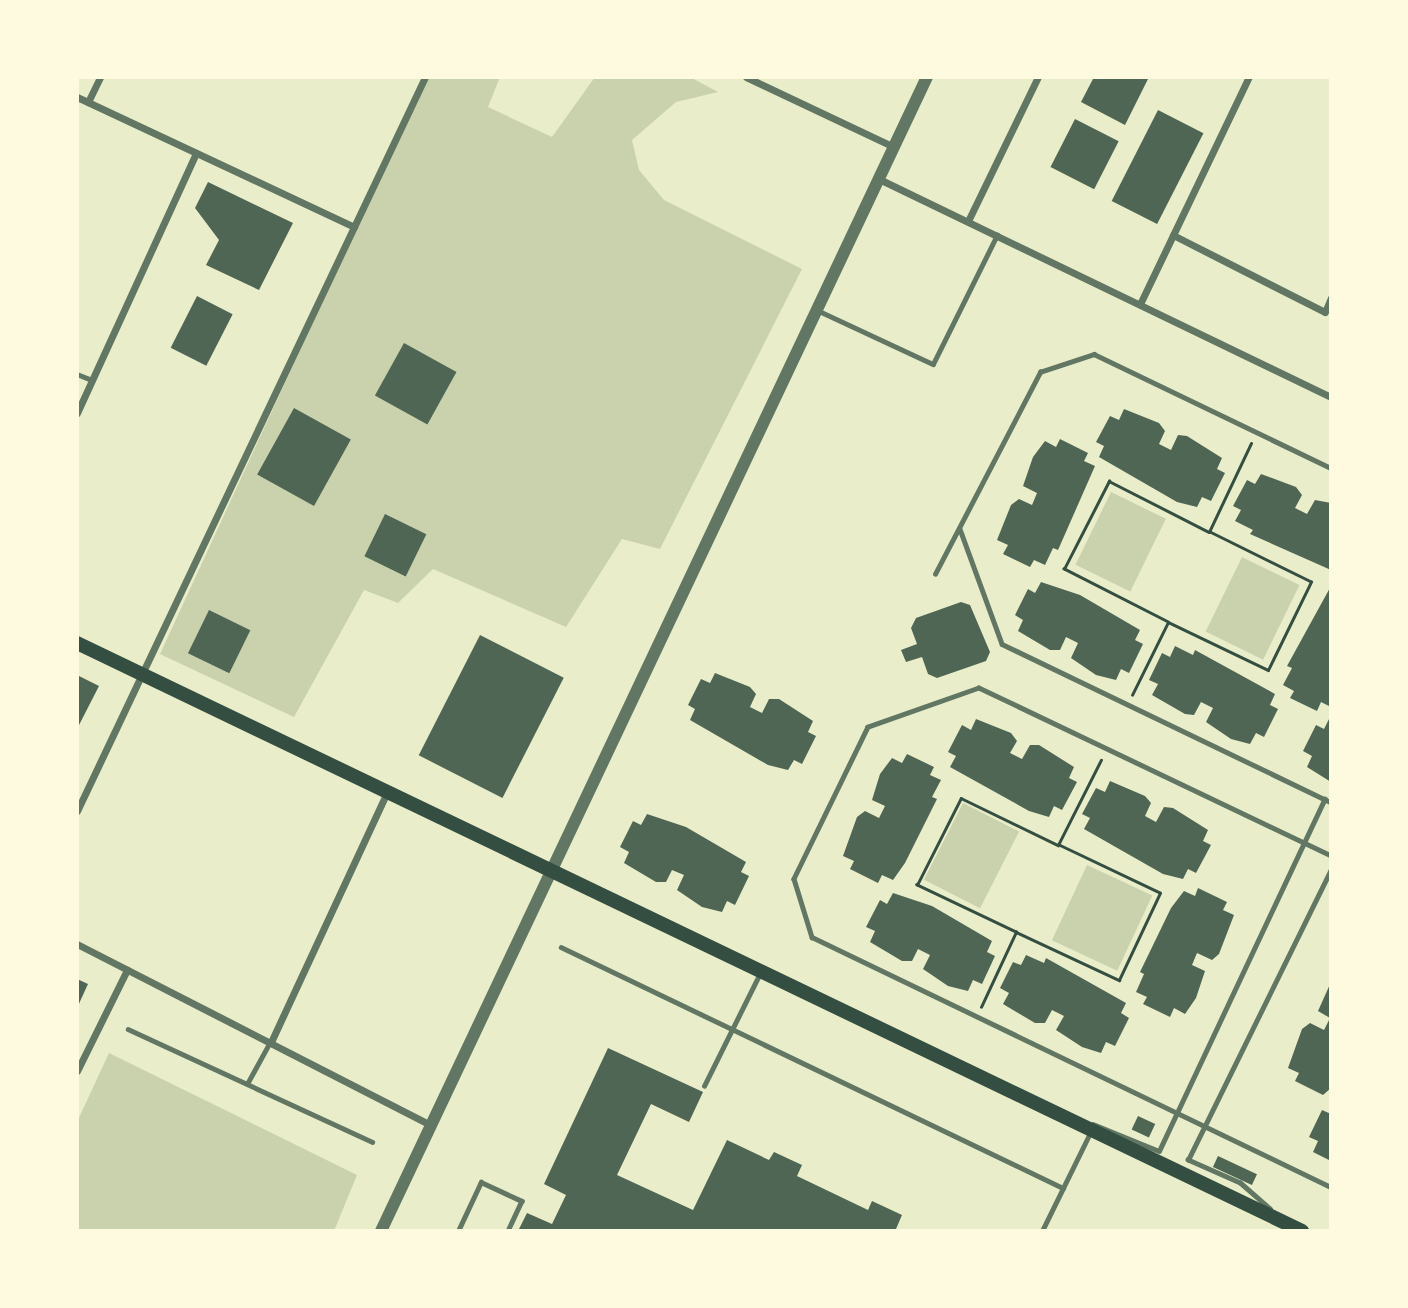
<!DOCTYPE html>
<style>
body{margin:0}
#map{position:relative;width:1408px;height:1308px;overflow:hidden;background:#e9edc9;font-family:Overpass,sans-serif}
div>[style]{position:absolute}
.green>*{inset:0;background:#cad2ad;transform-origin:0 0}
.building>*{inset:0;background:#4f6655;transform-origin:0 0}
.path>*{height:2.5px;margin:-1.25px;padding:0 1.25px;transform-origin:1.25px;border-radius:1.25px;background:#344e41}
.service>*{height:4.5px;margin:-2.25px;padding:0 2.25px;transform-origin:2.25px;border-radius:2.25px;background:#617663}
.minor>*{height:7px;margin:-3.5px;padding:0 3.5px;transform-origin:3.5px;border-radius:3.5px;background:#617663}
.tertiary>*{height:12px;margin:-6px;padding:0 6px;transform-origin:6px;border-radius:6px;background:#617663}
.primary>*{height:14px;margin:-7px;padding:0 7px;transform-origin:7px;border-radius:7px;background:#344e41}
span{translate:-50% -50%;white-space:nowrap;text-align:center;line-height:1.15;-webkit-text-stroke:5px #fefae0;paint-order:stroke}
.frame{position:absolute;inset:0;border:79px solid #fefae0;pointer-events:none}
</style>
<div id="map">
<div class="green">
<i style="clip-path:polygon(426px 77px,500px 77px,488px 107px,552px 137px,595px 77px,690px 77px,718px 92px,676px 102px,632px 140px,639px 170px,664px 200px,802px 269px,660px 549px,622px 539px,566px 627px,433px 569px,398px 603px,364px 590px,294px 717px,160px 654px)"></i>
<i style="left:1111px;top:492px;width:61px;height:81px;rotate:26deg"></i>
<i style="left:1242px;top:557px;width:64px;height:83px;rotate:26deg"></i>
<i style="left:963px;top:803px;width:63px;height:86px;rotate:27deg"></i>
<i style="left:1087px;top:865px;width:72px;height:83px;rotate:25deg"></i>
<i style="clip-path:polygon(109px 1053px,357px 1175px,334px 1231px,77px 1231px,77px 1122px)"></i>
</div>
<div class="building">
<i style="clip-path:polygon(1094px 77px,1149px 77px,1125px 125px,1081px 102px)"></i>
<i style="left:1158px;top:110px;width:51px;height:102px;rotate:27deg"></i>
<i style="left:1075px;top:119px;width:49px;height:54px;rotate:27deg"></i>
<i style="clip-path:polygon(208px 182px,293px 223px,259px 290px,206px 265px,219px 240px,195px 208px)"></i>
<i style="left:197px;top:296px;width:40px;height:58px;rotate:27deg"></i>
<i style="left:404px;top:343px;width:60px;height:60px;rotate:29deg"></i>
<i style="left:294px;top:408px;width:65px;height:76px;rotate:29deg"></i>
<i style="clip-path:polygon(1124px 409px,1159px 423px,1165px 431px,1159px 444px,1171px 450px,1178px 435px,1187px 436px,1222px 458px,1217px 469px,1225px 473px,1211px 501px,1202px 497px,1197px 507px,1177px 502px,1099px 457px,1104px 446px,1096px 442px,1110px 416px,1119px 420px)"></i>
<i style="clip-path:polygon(1060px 439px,1088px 453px,1084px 461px,1095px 466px,1058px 550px,1053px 548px,1045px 565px,1034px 560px,1030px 567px,1003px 554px,1008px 545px,997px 540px,1011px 505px,1019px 499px,1032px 505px,1037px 493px,1023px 486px,1033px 457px,1045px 441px,1056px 447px)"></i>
<i style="clip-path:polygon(1261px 474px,1296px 487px,1302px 495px,1295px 508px,1307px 514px,1315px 500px,1331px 503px,1331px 570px,1250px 534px,1253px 530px,1235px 521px,1241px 510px,1233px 506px,1247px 480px,1255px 484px)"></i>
<i style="left:385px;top:514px;width:46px;height:47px;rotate:26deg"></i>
<i style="clip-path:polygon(1041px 582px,1080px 595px,1140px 630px,1135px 640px,1143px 644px,1129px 673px,1121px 669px,1116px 680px,1096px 675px,1071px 658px,1078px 643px,1066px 637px,1060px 650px,1050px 650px,1018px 631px,1023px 620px,1015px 615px,1028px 589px,1035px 593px)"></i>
<i style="clip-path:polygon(1331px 586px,1331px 707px,1321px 702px,1317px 711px,1290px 698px,1294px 691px,1283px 685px,1292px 668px,1287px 666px)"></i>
<i style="clip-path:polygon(961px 602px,970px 605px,990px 652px,986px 661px,937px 678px,928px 674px,922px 657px,906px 662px,901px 650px,917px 644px,911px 628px,916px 618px)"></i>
<i style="left:209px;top:610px;width:46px;height:48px;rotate:26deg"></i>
<i style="left:480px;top:635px;width:94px;height:135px;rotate:27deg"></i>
<i style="clip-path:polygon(1175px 646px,1193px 655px,1195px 650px,1275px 694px,1270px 705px,1278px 709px,1264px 737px,1256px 733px,1250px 744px,1231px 739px,1206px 722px,1213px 708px,1201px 702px,1194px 715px,1185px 714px,1152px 695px,1158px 684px,1149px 680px,1162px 653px,1170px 657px)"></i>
<i style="clip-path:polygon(715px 673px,750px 687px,756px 694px,750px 707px,762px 713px,769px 699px,779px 699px,813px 721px,808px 732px,816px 736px,802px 764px,794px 760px,788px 770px,768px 765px,690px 720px,695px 709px,688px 705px,701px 679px,710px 683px)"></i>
<i style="clip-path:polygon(77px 675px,99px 686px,77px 729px)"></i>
<i style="clip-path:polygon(1331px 715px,1331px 782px,1307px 767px,1312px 756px,1303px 751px,1316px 725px,1324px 729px)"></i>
<i style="clip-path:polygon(976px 719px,1011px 733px,1017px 741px,1010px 753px,1022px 759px,1030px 745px,1039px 745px,1074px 767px,1069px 778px,1077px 782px,1062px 810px,1054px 806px,1049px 817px,1029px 811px,950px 767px,956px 756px,948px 752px,962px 725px,971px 730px)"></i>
<i style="clip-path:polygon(907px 754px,934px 767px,930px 775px,941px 780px,932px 797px,937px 799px,905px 863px,893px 880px,882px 875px,878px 883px,850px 869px,854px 861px,843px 856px,857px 817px,865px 811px,879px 818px,885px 806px,872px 800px,880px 774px,892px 758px,902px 763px)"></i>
<i style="clip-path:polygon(1110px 781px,1145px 796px,1151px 803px,1145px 816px,1156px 822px,1164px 807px,1173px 808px,1208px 830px,1203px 841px,1211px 845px,1196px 873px,1188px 869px,1183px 879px,1163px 874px,1084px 829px,1090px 818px,1082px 814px,1096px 788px,1105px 792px)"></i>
<i style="clip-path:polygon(647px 814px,686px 827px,746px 862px,741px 872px,749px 876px,735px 905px,727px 901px,722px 912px,702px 907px,677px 890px,684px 875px,672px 870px,666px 882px,656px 882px,624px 863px,629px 852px,620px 847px,633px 821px,641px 825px)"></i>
<i style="clip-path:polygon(1198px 888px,1227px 902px,1223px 910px,1234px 915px,1219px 954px,1212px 960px,1197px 953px,1192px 965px,1205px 971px,1196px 998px,1185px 1014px,1174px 1008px,1170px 1017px,1143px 1004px,1147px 997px,1136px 992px,1144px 974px,1140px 972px,1171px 908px,1184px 891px,1195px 896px)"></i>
<i style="clip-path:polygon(893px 893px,932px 906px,992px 941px,987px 952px,995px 956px,982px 984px,973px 980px,968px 991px,948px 986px,923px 969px,930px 955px,918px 949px,912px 961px,902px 961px,870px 942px,875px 931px,866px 927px,880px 900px,887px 904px)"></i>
<i style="clip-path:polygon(1026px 955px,1044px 963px,1046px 958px,1126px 1003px,1121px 1013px,1129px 1018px,1115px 1046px,1106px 1042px,1101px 1053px,1082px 1047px,1056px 1030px,1064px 1016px,1052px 1010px,1045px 1023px,1035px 1023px,1003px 1004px,1009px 993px,1000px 988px,1013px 962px,1021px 965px)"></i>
<i style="clip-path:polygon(77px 979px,88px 984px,77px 1008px)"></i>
<i style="clip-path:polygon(1331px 982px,1331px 1088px,1323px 1095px,1295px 1081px,1299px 1073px,1288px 1068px,1302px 1029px,1310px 1023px,1324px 1030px,1330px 1018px,1318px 1011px)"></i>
<i style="clip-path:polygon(608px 1048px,703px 1092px,689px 1122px,651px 1104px,617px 1175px,693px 1210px,727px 1140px,769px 1160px,774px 1152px,802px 1165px,797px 1176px,868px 1210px,872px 1201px,902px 1215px,896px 1229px,900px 1231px,518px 1231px,527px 1213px,552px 1224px,566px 1195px,544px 1184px)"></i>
<i style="clip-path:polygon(1322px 1110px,1331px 1114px,1331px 1161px,1313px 1152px,1318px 1141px,1309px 1137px)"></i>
<i style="left:1138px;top:1116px;width:19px;height:15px;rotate:25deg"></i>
<i style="left:1218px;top:1156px;width:43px;height:12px;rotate:25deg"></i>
</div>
<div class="path">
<i style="left:1168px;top:622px;width:111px;rotate:25.6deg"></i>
<i style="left:1268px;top:670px;width:98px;rotate:-64deg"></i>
<i style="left:1311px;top:582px;width:113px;rotate:-153.7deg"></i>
<i style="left:1132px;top:695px;width:81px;rotate:-63.7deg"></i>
<i style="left:1168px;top:622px;width:117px;rotate:-153deg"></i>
<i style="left:1064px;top:569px;width:99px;rotate:-62.9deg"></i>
<i style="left:1109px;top:481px;width:112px;rotate:27deg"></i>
<i style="left:1209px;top:532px;width:98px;rotate:-64.7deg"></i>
<i style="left:1016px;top:932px;width:114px;rotate:25deg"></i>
<i style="left:1119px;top:980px;width:96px;rotate:-64.8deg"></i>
<i style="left:1160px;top:893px;width:112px;rotate:-154.6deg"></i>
<i style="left:981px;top:1007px;width:83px;rotate:-65deg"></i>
<i style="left:1016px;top:932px;width:110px;rotate:-154.6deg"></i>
<i style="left:917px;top:885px;width:97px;rotate:-63.2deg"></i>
<i style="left:961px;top:798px;width:108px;rotate:25.9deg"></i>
<i style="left:1058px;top:845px;width:95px;rotate:-63.2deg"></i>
</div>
<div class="service">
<i style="left:817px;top:310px;width:128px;rotate:25deg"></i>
<i style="left:933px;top:364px;width:144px;rotate:-63.6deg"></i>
<i style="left:77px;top:374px;width:16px;rotate:22deg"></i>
<i style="left:960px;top:529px;width:122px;rotate:69.9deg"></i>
<i style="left:1002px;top:644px;width:365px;rotate:25.7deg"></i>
<i style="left:935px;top:574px;width:228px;rotate:-62.5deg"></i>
<i style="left:1040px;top:372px;width:57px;rotate:-18.4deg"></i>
<i style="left:1094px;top:354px;width:263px;rotate:25.7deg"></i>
<i style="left:1331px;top:856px;width:390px;rotate:-154.5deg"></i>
<i style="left:979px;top:688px;width:118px;rotate:160.6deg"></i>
<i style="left:868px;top:727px;width:169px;rotate:116deg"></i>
<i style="left:794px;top:879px;width:61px;rotate:72.8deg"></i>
<i style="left:812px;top:937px;width:576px;rotate:25.72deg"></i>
<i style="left:561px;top:947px;width:557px;rotate:25.64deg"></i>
<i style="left:128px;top:1029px;width:269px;rotate:24.8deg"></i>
<i style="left:247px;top:1084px;width:48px;rotate:-61.3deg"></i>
<i style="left:704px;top:1086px;width:124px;rotate:-63.6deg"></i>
<i style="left:1093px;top:1124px;width:71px;rotate:22.2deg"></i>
<i style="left:1159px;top:1151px;width:389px;rotate:-64.8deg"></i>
<i style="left:1270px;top:1209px;width:40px;rotate:-139deg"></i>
<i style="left:1240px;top:1183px;width:57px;rotate:-156.1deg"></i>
<i style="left:1188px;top:1160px;width:323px;rotate:-63.8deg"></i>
<i style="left:458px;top:1231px;width:54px;rotate:-64.9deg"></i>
<i style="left:481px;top:1182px;width:45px;rotate:24.9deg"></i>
<i style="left:522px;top:1201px;width:33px;rotate:115deg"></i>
<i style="left:1042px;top:1231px;width:111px;rotate:-63.9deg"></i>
</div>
<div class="minor">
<i style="left:746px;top:77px;width:164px;rotate:25.3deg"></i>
<i style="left:77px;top:97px;width:306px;rotate:25.1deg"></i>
<i style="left:88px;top:102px;width:28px;rotate:-64deg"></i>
<i style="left:879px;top:179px;width:502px;rotate:25.75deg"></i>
<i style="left:968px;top:221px;width:160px;rotate:-64.1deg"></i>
<i style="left:1173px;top:235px;width:170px;rotate:26.9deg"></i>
<i style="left:1325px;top:312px;width:15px;rotate:-67deg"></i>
<i style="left:1140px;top:304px;width:252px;rotate:-64.4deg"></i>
<i style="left:77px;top:413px;width:286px;rotate:-65.4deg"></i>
<i style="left:77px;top:811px;width:812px;rotate:-64.63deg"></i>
<i style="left:77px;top:944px;width:398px;rotate:27.1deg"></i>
<i style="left:271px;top:1042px;width:276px;rotate:-65.1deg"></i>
<i style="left:77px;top:1071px;width:113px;rotate:-63.7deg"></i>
</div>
<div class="tertiary">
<i style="left:381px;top:1231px;width:1277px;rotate:-64.68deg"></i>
</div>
<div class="primary">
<i style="left:77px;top:643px;width:1359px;rotate:25.64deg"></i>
</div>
<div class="frame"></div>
</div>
